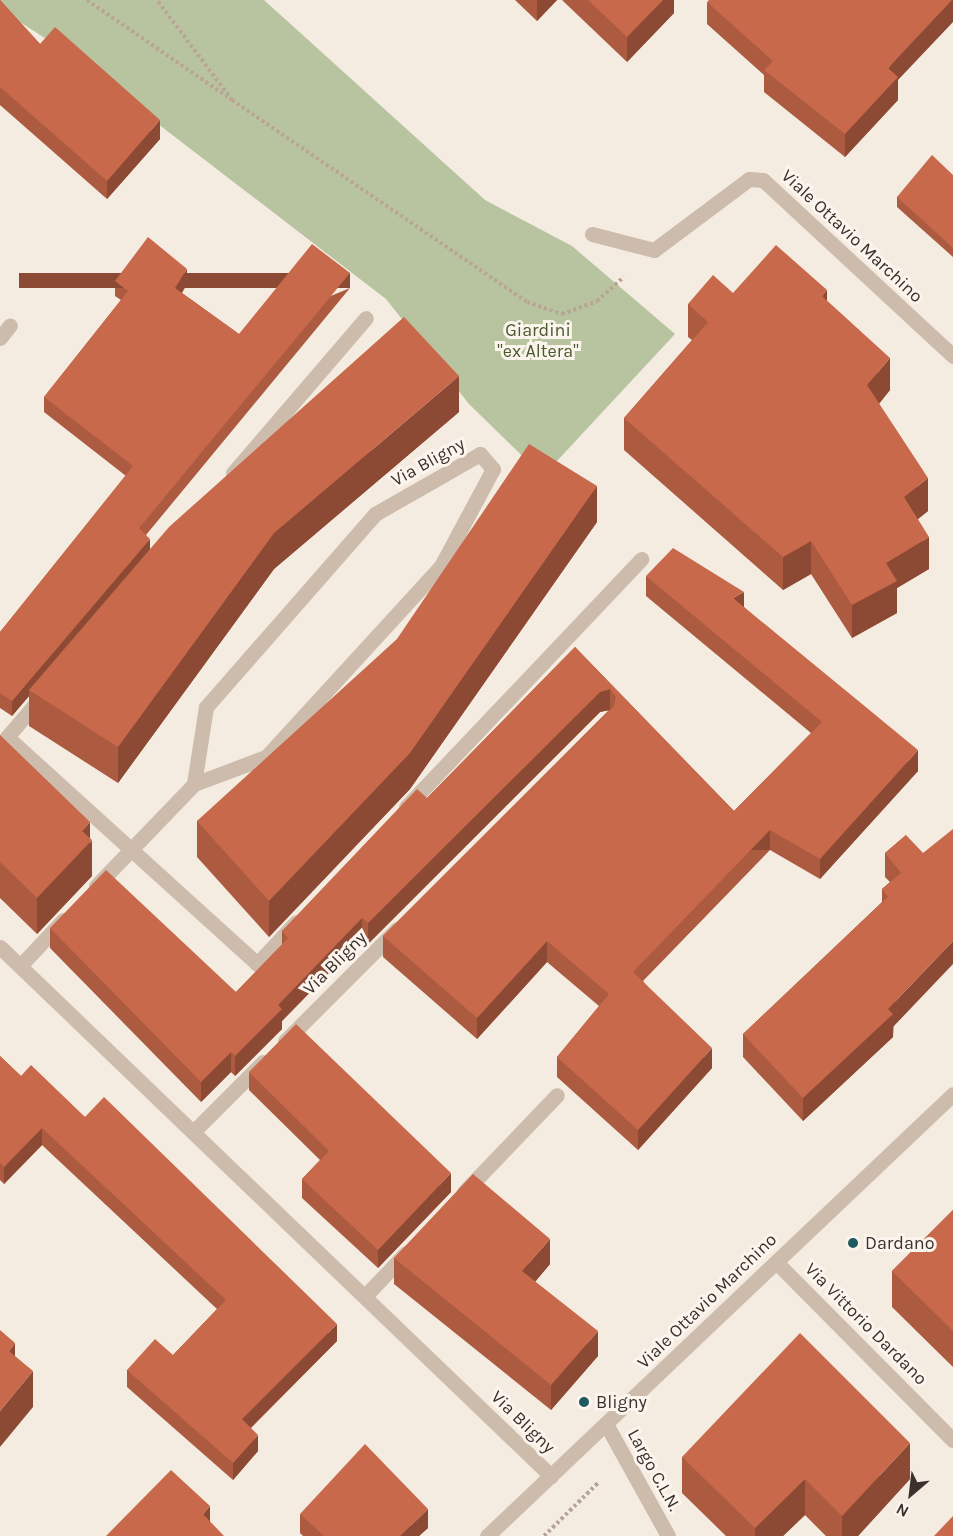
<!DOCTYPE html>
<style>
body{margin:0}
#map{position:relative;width:953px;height:1536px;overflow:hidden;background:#f4ebe1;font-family:Karla,sans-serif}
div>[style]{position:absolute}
.green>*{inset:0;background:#b8c4a0}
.path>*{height:4px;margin-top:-2px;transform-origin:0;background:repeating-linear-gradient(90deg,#b9a596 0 3px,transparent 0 6px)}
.service>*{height:15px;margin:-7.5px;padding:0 7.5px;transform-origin:7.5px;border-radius:7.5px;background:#cdbbac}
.minor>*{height:15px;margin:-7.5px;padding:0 7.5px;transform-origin:7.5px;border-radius:7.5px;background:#cdbbac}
.tertiary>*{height:15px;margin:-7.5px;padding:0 7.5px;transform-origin:7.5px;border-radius:7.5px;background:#cdbbac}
.wall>*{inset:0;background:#ac5a40}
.shaded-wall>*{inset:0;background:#8c4a34;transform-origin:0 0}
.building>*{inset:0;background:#c8694b}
.dots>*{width:16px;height:16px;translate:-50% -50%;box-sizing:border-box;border:3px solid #fbf5ee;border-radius:50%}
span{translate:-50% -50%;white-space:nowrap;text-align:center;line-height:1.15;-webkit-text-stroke:6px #fbf5ee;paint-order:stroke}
.street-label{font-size:18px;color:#3b302b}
.park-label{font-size:18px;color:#4a5a2e}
.poi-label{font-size:18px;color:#3b302b}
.left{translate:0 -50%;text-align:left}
.north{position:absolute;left:881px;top:1464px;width:60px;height:60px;-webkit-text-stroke:4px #fbf5ee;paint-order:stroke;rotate:208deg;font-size:16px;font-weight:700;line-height:24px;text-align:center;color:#3b302b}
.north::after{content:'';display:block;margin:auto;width:21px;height:27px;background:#3b302b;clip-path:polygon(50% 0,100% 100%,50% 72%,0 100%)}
</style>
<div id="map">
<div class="green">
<i style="clip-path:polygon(0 0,264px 0,485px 200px,572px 246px,675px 334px,543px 476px,469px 404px,386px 299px,54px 44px,0 9px)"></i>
</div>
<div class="path">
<i style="left:87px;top:0;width:176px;rotate:34.6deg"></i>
<i style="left:232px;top:100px;width:125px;rotate:-126.9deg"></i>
<i style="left:232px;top:100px;width:358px;rotate:34.4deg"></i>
<i style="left:527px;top:302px;width:37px;rotate:19deg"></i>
<i style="left:562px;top:314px;width:37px;rotate:-20deg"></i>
<i style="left:597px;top:301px;width:36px;rotate:-42deg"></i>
<i style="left:544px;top:1536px;width:77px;rotate:-44.5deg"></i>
</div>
<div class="service">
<i style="left:233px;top:473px;width:204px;rotate:-49.4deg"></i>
<i style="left:42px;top:696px;width:54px;rotate:130.5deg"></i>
<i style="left:7px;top:737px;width:338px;rotate:42.2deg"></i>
<i style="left:257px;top:964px;width:57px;rotate:-47.1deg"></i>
<i style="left:406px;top:807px;width:342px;rotate:-46.5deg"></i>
</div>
<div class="minor">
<i style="left:592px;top:234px;width:64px;rotate:14.5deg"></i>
<i style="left:654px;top:250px;width:119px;rotate:-36.8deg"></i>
<i style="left:749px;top:179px;width:14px;rotate:4deg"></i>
<i style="left:763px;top:180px;width:259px;rotate:42.8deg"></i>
<i style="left:0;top:338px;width:16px;rotate:-52deg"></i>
<i style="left:96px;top:886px;width:141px;rotate:-46.1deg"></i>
<i style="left:194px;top:784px;width:77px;rotate:-20.6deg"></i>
<i style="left:266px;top:757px;width:259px;rotate:-47.5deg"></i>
<i style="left:441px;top:566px;width:110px;rotate:-61.8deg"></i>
<i style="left:493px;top:469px;width:20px;rotate:-131deg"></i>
<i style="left:480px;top:454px;width:121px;rotate:150.3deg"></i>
<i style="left:375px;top:514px;width:257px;rotate:131.2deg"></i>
<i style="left:206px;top:707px;width:78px;rotate:98.9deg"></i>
<i style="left:0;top:947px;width:764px;rotate:43.83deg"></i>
<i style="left:20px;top:966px;width:63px;rotate:-46.9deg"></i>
<i style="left:285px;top:1041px;width:158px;rotate:-45deg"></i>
<i style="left:193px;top:1132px;width:99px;rotate:-45deg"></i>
<i style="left:464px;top:1192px;width:134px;rotate:-46.2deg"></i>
<i style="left:776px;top:1262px;width:251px;rotate:45.2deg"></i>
<i style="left:365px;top:1296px;width:59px;rotate:-46.4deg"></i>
<i style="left:606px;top:1424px;width:128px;rotate:61deg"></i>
</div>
<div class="tertiary">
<i style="left:487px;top:1536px;width:642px;rotate:-43.49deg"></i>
</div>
<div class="wall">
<i style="clip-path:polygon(0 0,40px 44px,160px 139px,107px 199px,0 105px)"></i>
<i style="clip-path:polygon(515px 0,557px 0,537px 21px)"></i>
<i style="clip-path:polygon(562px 0,674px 0,674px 13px,627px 62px)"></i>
<i style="clip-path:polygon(707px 2px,898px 80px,898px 100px,845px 157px,764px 92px,764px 75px,707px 24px)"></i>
<i style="clip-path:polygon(953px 175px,953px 257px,897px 207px,897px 197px)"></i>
<i style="clip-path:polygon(115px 281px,187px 284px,182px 293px,239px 334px,350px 288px,146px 535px,150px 549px,459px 412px,274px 569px,118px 783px,29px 726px,29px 696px,12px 716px,0 708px,0 632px,126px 476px,44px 412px,44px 397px,121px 300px,115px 296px)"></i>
<i style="clip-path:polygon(733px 293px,827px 301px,890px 390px,879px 404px,928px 511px,918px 519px,929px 569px,897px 588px,897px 613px,852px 638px,811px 574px,783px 590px,624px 450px,624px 418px,692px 340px,688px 337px,688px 304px)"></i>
<i style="clip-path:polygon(597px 522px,410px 789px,269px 937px,197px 857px,197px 821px)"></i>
<i style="clip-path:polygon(646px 576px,744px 607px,918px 771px,820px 879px,770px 850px,643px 981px,712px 1068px,638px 1150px,557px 1077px,557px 1057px,599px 1006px,547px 962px,477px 1039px,383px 957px,383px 936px,609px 710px,600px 712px,368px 944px,362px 939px,282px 1021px,282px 1029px,235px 1076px,231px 1072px,201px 1102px,50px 948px,50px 928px,236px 992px,282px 945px,282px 931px,427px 798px,575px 647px,734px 811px,811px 733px,646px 596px)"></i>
<i style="clip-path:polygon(0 735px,90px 838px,92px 876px,37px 934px,0 898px)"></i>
<i style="clip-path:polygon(906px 835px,893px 1037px,803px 1121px,743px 1057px,743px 1034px,882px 902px,882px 889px,890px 882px,885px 877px,885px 853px)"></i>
<i style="clip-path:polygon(0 1056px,21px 1076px,85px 1117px,337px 1341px,251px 1428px,258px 1451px,233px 1480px,127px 1387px,127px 1370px,173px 1355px,217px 1309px,42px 1145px,4px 1184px,0 1180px)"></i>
<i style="clip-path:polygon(249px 1072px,451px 1192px,378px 1268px,302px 1198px,302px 1179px,320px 1160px,249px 1090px)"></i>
<i style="clip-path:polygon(953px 1210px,953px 1367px,892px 1307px,892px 1271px)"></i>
<i style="clip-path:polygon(394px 1258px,550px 1264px,535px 1282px,598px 1356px,551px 1410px,394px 1284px)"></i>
<i style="clip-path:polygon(682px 1457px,910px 1479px,858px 1536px,826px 1536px,805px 1515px,783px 1536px,726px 1536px,682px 1493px)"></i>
<i style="clip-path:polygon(300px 1514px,428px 1528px,419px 1536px,303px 1536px,300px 1533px)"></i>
</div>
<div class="shaded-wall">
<i style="clip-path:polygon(537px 0,557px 0,537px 21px)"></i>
<i style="clip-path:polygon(663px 0,674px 0,674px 13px,627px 62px,627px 37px)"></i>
<i style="clip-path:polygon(947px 0,953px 0,953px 22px,898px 80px,898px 100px,845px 157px,845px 134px,888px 68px)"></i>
<i style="clip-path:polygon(160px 120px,160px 139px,107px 199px,107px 181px)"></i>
<i style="clip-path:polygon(187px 269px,187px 284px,175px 303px,175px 288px)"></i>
<i style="left:350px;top:273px;width:15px;height:331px;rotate:90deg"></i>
<i style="clip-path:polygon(827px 290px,827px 323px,822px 296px)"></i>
<i style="clip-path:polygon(890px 358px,890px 390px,867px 418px,867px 385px)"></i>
<i style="clip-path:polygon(459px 376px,459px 412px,274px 569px,118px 783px,118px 747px,274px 533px)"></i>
<i style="clip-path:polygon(928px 478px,928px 511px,904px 530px,904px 497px)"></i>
<i style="clip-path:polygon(597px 486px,597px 522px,410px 789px,269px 937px,269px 901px)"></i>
<i style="clip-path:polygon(929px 537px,929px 569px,897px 588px,897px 613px,852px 638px,852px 605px,886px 563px)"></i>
<i style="clip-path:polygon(150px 539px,150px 555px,29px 690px,29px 696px,12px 716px,12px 701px)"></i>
<i style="clip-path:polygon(811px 541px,811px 574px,783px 590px,783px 557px)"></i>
<i style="clip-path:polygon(744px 592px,744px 612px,733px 598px)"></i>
<i style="clip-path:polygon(610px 689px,610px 710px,600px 712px,368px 944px,368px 923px,600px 692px)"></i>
<i style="clip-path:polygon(918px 750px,918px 771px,820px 879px,820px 859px)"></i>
<i style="clip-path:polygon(90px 822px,90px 843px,92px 840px,92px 876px,37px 934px,37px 898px,82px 831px)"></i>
<i style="left:770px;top:830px;width:20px;height:197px;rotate:90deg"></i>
<i style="clip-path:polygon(362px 918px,362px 939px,282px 1021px,282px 1029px,235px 1076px,235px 1056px,278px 1005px)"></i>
<i style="clip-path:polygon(547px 941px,547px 962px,477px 1039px,477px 1018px)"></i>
<i style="clip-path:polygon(953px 941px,953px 964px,893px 1027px,893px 1037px,803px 1121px,803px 1098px)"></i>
<i style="clip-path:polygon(712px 1048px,712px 1068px,638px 1150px,638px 1130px)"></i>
<i style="clip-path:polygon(231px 1052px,231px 1072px,201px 1102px,201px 1082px)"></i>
<i style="clip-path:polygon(42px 1128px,42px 1145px,4px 1184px,4px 1167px)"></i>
<i style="clip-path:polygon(451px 1173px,451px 1192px,378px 1268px,378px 1250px)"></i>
<i style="clip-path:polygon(550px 1239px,550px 1264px,522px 1297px,522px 1271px)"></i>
<i style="clip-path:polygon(337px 1324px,337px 1341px,242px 1436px,242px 1419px)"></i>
<i style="clip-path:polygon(598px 1331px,598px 1356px,551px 1410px,551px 1385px)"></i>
<i style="clip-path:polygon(15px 1343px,15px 1379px,9px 1351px)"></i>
<i style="clip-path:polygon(33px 1371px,33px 1407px,0 1447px,0 1411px)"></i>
<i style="clip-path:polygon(258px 1435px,258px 1451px,233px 1480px,233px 1463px)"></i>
<i style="clip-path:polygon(910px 1443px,910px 1479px,858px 1536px,842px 1536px,842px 1516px)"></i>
<i style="clip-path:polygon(805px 1479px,805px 1515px,783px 1536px,755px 1536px,755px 1528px)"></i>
<i style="clip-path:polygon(210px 1506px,210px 1536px,203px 1514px)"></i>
<i style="clip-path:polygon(428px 1509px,428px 1528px,419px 1536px,400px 1536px)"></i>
</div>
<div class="building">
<i style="clip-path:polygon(0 0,40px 44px,55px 27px,160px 120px,107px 181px,0 87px)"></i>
<i style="clip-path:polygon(588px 0,663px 0,627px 37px)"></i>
<i style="clip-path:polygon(709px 0,952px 0,888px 68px,898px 77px,845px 134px,764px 70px,773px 61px,707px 2px)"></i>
<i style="clip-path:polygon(932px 155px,953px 175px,953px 248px,897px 197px)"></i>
<i style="clip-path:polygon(148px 237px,187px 269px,175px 288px,239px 334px,312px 244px,350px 273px,139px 528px,150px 539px,12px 701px,0 693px,0 632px,133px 466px,44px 397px,128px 291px,115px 281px)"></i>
<i style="clip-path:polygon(776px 245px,827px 290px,822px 296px,890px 358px,867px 385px,928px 478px,904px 497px,929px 537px,886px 563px,897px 581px,852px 605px,811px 541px,783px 557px,624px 418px,708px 322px,688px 304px,713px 275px,733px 293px)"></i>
<i style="clip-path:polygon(404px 317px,459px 376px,274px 533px,118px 747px,29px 690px,169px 527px)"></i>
<i style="clip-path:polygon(529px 444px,597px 486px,410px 753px,269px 901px,197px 821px,397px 639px)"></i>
<i style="clip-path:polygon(673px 548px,744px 592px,733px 598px,918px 750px,820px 859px,770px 830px,633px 972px,712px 1048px,638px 1130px,557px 1057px,609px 994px,547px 941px,477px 1018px,383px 936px,614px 706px,616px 697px,610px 689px,600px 692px,368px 923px,362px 918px,278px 1005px,282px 1009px,235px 1056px,231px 1052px,201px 1082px,50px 928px,106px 870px,236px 992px,288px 938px,282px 931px,417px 789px,427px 798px,575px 647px,734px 811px,822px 722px,646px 576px)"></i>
<i style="clip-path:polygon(0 735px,90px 822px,82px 831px,92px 840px,37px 898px,0 862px)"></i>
<i style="clip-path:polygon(953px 829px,953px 941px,888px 1009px,893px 1014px,803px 1098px,743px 1034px,888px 897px,882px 889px,901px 873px,885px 853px,906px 835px,923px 853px)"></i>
<i style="clip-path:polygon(296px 1024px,451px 1173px,378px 1250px,302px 1179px,329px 1151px,249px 1072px)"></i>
<i style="clip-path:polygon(0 1056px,21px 1076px,31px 1065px,85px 1117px,104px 1097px,337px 1324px,242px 1419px,258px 1435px,233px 1463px,127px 1370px,155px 1339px,173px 1355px,226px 1300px,42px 1128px,4px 1167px,0 1163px)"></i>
<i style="clip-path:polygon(473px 1174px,550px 1239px,522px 1271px,598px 1331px,551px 1385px,394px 1258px)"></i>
<i style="clip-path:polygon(953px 1210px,953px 1331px,892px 1271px)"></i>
<i style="clip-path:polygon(0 1330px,15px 1343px,9px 1351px,33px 1371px,0 1411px)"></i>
<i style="clip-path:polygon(800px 1333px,910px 1443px,842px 1516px,805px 1479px,755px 1528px,682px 1457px)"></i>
<i style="clip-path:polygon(365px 1444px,428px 1509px,400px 1536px,324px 1536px,300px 1514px)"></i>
<i style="clip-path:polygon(171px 1470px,210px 1506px,203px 1514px,224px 1536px,106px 1536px)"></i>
<i style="clip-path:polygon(953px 1516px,953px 1536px,934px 1536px)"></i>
</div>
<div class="dots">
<i style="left:853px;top:1243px;background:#1f5a5e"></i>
<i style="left:584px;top:1402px;background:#1f5a5e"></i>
</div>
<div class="street-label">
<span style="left:852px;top:236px;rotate:43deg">Viale Ottavio Marchino</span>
<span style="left:428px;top:462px;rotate:-29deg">Via Bligny</span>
<span style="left:335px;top:963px;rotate:-45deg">Via Bligny</span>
<span style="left:707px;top:1301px;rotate:-44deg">Viale Ottavio Marchino</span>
<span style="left:866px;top:1324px;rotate:45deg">Via Vittorio Dardano</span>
<span style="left:523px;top:1422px;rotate:44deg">Via Bligny</span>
<span style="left:654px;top:1470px;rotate:61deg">Largo C.L.N.</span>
</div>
<div class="park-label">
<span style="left:538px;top:341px">Giardini<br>"ex Altera"</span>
</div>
<div class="poi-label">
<span class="left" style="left:865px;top:1243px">Dardano</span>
<span class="left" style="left:596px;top:1402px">Bligny</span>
</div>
<div class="north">N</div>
</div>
